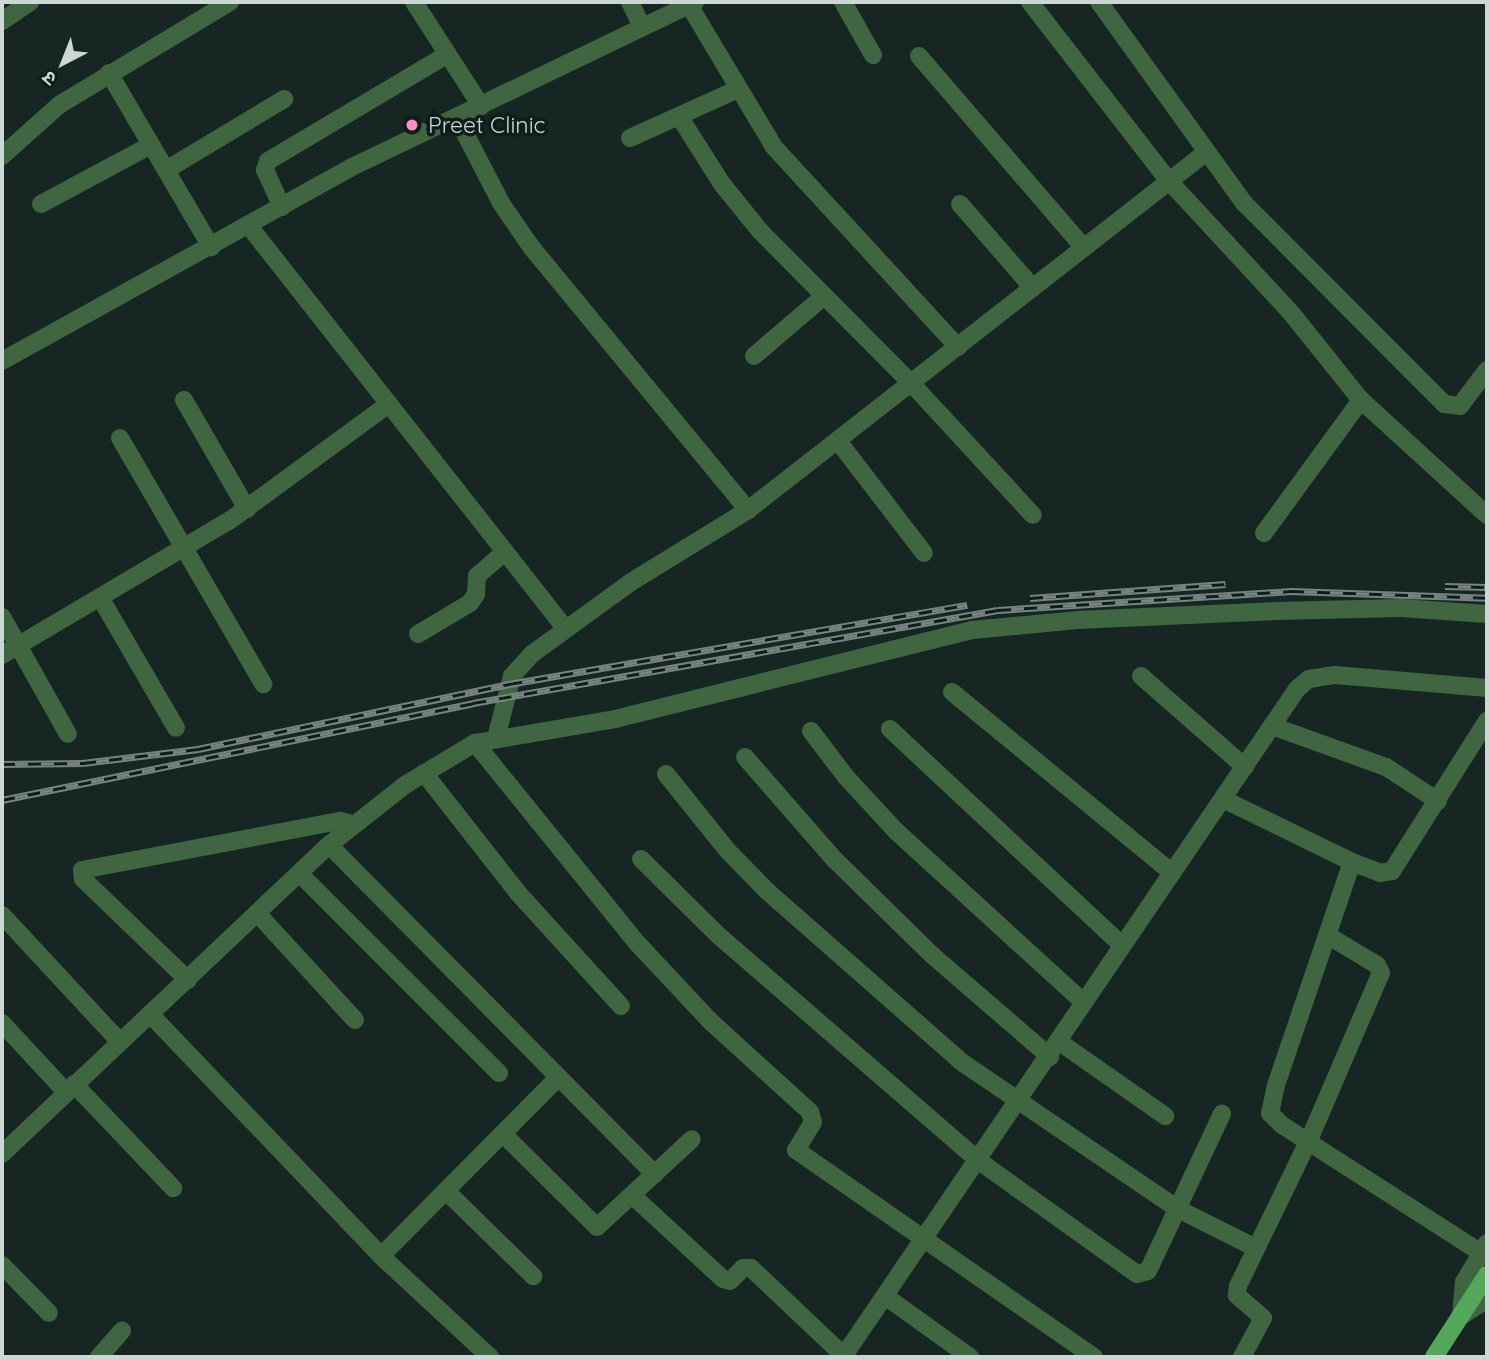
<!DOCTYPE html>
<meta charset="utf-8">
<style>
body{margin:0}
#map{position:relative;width:1489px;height:1359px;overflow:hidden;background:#172623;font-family:Quicksand,"Noto Sans Devanagari",sans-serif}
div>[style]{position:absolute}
.minor>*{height:18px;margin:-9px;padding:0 9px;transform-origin:9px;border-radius:9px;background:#3f6541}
.major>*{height:18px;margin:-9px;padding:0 9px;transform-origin:9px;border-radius:9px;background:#55a75c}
.rail>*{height:7px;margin-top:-3.5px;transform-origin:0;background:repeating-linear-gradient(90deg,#0d1d1a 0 13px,#778481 0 26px);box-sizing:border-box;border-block:2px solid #778481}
.dots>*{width:19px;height:19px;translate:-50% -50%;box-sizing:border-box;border:4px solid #0d1d1a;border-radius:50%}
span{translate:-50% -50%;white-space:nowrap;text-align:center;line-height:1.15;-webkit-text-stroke:7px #0d1d1a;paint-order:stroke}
.poi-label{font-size:23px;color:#cdd7d4}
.left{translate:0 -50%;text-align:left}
.frame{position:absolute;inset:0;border:4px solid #cdd7d4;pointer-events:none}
.north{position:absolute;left:28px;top:28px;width:70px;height:70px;-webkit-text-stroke:5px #0d1d1a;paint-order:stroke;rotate:222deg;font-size:19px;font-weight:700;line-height:28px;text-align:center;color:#cdd7d4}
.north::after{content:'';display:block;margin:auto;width:24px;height:32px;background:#cdd7d4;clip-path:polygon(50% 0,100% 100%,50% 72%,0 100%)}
</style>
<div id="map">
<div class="minor">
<i style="left:414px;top:2px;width:124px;rotate:57.2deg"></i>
<i style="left:630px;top:2px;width:28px;rotate:64deg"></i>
<i style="left:843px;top:2px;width:61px;rotate:60.5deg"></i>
<i style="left:1030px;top:2px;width:227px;rotate:52.2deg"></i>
<i style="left:1169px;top:181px;width:181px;rotate:47.2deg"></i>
<i style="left:1292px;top:314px;width:110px;rotate:51.3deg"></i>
<i style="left:1361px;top:400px;width:171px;rotate:42.4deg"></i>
<i style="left:1099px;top:2px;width:246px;rotate:54.2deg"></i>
<i style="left:1243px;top:202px;width:285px;rotate:45.1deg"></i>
<i style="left:1444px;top:404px;width:16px;rotate:7deg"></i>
<i style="left:1460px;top:406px;width:45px;rotate:-53.1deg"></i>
<i style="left:689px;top:5px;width:165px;rotate:59.1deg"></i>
<i style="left:774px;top:147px;width:272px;rotate:47.4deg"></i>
<i style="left:2px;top:21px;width:34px;rotate:-34deg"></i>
<i style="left:919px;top:56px;width:253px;rotate:49.3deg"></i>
<i style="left:109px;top:73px;width:202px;rotate:59.6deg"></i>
<i style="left:679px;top:116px;width:80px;rotate:57.7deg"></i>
<i style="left:722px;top:184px;width:60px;rotate:51deg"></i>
<i style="left:760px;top:231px;width:216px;rotate:45.2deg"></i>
<i style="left:912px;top:384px;width:178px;rotate:47.3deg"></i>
<i style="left:457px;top:118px;width:96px;rotate:62.6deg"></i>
<i style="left:501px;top:203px;width:55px;rotate:55.4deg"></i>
<i style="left:532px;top:248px;width:340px;rotate:50.5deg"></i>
<i style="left:630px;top:138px;width:119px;rotate:-24.4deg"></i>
<i style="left:2px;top:156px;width:76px;rotate:-41.8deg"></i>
<i style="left:59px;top:105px;width:200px;rotate:-31.1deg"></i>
<i style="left:166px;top:170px;width:138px;rotate:-31deg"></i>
<i style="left:41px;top:204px;width:125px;rotate:-28.2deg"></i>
<i style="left:960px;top:204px;width:111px;rotate:49deg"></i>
<i style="left:282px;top:207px;width:41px;rotate:-114.7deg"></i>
<i style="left:265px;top:170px;width:9px;rotate:-72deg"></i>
<i style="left:268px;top:161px;width:209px;rotate:-30.7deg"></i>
<i style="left:249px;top:226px;width:511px;rotate:51.83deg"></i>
<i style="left:754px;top:356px;width:91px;rotate:-40.5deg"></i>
<i style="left:2px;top:361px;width:400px;rotate:-29deg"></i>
<i style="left:352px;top:167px;width:381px;rotate:-25.7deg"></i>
<i style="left:184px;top:400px;width:126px;rotate:60deg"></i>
<i style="left:120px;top:438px;width:285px;rotate:59.8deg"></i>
<i style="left:838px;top:441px;width:141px;rotate:52.5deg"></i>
<i style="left:1264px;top:533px;width:165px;rotate:-53.9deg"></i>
<i style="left:101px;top:599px;width:149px;rotate:59.8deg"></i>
<i style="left:2px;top:617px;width:134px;rotate:60.6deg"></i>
<i style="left:418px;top:634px;width:61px;rotate:-30.8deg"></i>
<i style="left:470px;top:603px;width:11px;rotate:-56deg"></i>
<i style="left:476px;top:594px;width:18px;rotate:-87deg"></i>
<i style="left:477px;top:576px;width:37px;rotate:-41deg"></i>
<i style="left:2px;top:655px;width:264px;rotate:-30.6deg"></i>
<i style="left:229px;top:521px;width:198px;rotate:-36.2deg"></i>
<i style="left:1141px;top:676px;width:138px;rotate:41.2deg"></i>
<i style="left:952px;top:692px;width:285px;rotate:39.4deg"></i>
<i style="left:1272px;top:726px;width:121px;rotate:19.8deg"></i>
<i style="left:1386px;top:767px;width:62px;rotate:33.2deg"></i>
<i style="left:890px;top:729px;width:317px;rotate:43deg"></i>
<i style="left:811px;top:731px;width:58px;rotate:52.7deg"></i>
<i style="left:846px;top:777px;width:75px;rotate:47.2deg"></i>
<i style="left:897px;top:832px;width:252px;rotate:42.4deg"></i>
<i style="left:496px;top:738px;width:64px;rotate:-75.5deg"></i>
<i style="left:512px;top:676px;width:30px;rotate:-48deg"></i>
<i style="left:532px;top:654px;width:122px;rotate:-36deg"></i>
<i style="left:631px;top:582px;width:137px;rotate:-31.6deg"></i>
<i style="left:748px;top:510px;width:579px;rotate:-37.98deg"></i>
<i style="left:475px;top:743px;width:259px;rotate:51deg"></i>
<i style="left:638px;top:944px;width:104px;rotate:46.9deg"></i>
<i style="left:709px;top:1020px;width:137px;rotate:42.3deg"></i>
<i style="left:810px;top:1112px;width:10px;rotate:73deg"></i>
<i style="left:813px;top:1122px;width:33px;rotate:121deg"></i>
<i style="left:796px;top:1150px;width:363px;rotate:34.8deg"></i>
<i style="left:745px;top:757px;width:135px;rotate:48.9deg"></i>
<i style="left:834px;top:859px;width:137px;rotate:44.4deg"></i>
<i style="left:932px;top:955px;width:156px;rotate:40.8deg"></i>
<i style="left:424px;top:773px;width:152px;rotate:51.9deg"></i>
<i style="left:518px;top:893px;width:153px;rotate:47.7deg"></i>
<i style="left:666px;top:774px;width:97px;rotate:51.2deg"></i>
<i style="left:727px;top:850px;width:57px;rotate:45.7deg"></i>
<i style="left:767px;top:891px;width:261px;rotate:41.3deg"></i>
<i style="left:963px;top:1063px;width:258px;rotate:34.2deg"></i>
<i style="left:1176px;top:1208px;width:89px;rotate:26.6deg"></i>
<i style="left:1223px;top:799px;width:144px;rotate:26deg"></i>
<i style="left:1352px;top:862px;width:30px;rotate:21deg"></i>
<i style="left:1380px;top:873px;width:12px;rotate:-9deg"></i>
<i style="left:1392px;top:871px;width:178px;rotate:-57.7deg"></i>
<i style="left:329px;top:845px;width:463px;rotate:45.3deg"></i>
<i style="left:641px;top:859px;width:108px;rotate:44.6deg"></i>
<i style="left:718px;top:935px;width:345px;rotate:40.9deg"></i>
<i style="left:979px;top:1161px;width:194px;rotate:35.6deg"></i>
<i style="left:1137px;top:1274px;width:11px;rotate:-15deg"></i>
<i style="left:1148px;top:1271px;width:174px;rotate:-64.8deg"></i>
<i style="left:1352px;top:862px;width:236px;rotate:108.8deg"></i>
<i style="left:1276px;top:1085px;width:29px;rotate:102deg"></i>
<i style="left:1270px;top:1113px;width:17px;rotate:45deg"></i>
<i style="left:1282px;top:1125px;width:237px;rotate:32.7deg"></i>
<i style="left:299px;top:873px;width:283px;rotate:45deg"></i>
<i style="left:257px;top:913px;width:145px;rotate:47.5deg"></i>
<i style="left:2px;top:915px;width:173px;rotate:47.1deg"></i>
<i style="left:188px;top:980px;width:146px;rotate:-136.1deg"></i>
<i style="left:83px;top:879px;width:9px;rotate:-96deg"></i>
<i style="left:82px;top:870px;width:263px;rotate:-10.8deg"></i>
<i style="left:340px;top:821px;width:13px;rotate:13deg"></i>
<i style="left:150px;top:1014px;width:335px;rotate:46.3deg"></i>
<i style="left:381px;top:1256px;width:149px;rotate:42.8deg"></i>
<i style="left:2px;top:1023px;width:94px;rotate:47.2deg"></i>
<i style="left:1058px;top:1041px;width:131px;rotate:35deg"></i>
<i style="left:74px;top:1084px;width:144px;rotate:46.4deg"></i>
<i style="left:503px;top:1134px;width:132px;rotate:44.7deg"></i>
<i style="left:597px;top:1227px;width:129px;rotate:-42.8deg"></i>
<i style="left:2px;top:1154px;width:450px;rotate:-43.4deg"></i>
<i style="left:329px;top:845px;width:97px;rotate:-38.3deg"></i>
<i style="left:405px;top:785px;width:82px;rotate:-31deg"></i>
<i style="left:475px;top:743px;width:142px;rotate:-9.7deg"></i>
<i style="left:615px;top:719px;width:368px;rotate:-14deg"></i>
<i style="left:972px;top:630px;width:105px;rotate:-5.4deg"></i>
<i style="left:1077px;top:620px;width:200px;rotate:-2.6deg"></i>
<i style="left:1277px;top:611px;width:124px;rotate:-1.4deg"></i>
<i style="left:1401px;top:608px;width:86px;rotate:4deg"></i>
<i style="left:446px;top:1191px;width:122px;rotate:44.3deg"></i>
<i style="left:633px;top:1196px;width:122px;rotate:42.7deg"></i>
<i style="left:723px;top:1279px;width:7px;rotate:16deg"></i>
<i style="left:730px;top:1281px;width:18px;rotate:-45deg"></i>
<i style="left:743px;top:1268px;width:8px"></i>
<i style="left:751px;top:1268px;width:128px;rotate:43.4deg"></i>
<i style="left:1487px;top:1243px;width:45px;rotate:120.5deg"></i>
<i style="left:1464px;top:1282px;width:34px;rotate:95deg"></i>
<i style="left:1461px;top:1316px;width:31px;rotate:-32deg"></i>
<i style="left:381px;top:1256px;width:252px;rotate:-45.2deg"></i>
<i style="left:2px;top:1265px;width:67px;rotate:45.6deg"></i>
<i style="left:885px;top:1296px;width:105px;rotate:35.7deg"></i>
<i style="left:99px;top:1357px;width:35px;rotate:-49deg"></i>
<i style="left:843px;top:1357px;width:808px;rotate:-55.8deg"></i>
<i style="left:1297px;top:689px;width:16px;rotate:-40deg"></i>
<i style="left:1309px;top:679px;width:26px;rotate:-9deg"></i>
<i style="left:1335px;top:675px;width:153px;rotate:4.9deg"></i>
<i style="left:1242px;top:1357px;width:44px;rotate:-61.7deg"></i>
<i style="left:1263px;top:1318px;width:35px;rotate:-139deg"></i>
<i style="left:1237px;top:1295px;width:9px;rotate:-84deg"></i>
<i style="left:1238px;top:1286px;width:162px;rotate:-64.1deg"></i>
<i style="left:1309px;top:1140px;width:182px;rotate:-66.7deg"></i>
<i style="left:1381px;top:973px;width:9px;rotate:-117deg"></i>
<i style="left:1377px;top:965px;width:58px;rotate:-149deg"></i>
</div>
<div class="major">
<i style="left:1434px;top:1357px;width:98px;rotate:-57.1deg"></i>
</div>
<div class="rail">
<i style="left:1445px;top:586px;width:42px;rotate:1.4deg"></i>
<i style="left:1030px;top:598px;width:196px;rotate:-4.1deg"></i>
<i style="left:2px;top:764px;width:81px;rotate:-0.7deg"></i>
<i style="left:83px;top:763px;width:116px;rotate:-6.9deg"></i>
<i style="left:198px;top:749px;width:318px;rotate:-11.8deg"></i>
<i style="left:509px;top:684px;width:465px;rotate:-9.8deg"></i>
<i style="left:2px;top:800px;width:481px;rotate:-11.6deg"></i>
<i style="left:473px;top:703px;width:533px;rotate:-10.05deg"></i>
<i style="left:998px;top:610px;width:294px;rotate:-3.7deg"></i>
<i style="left:1291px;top:591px;width:196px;rotate:2deg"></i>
</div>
<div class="dots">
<i style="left:412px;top:125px;background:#fc8fc3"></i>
</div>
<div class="poi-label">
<span class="left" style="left:428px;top:125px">Preet Clinic</span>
</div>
<div class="frame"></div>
<div class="north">उ</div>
</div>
